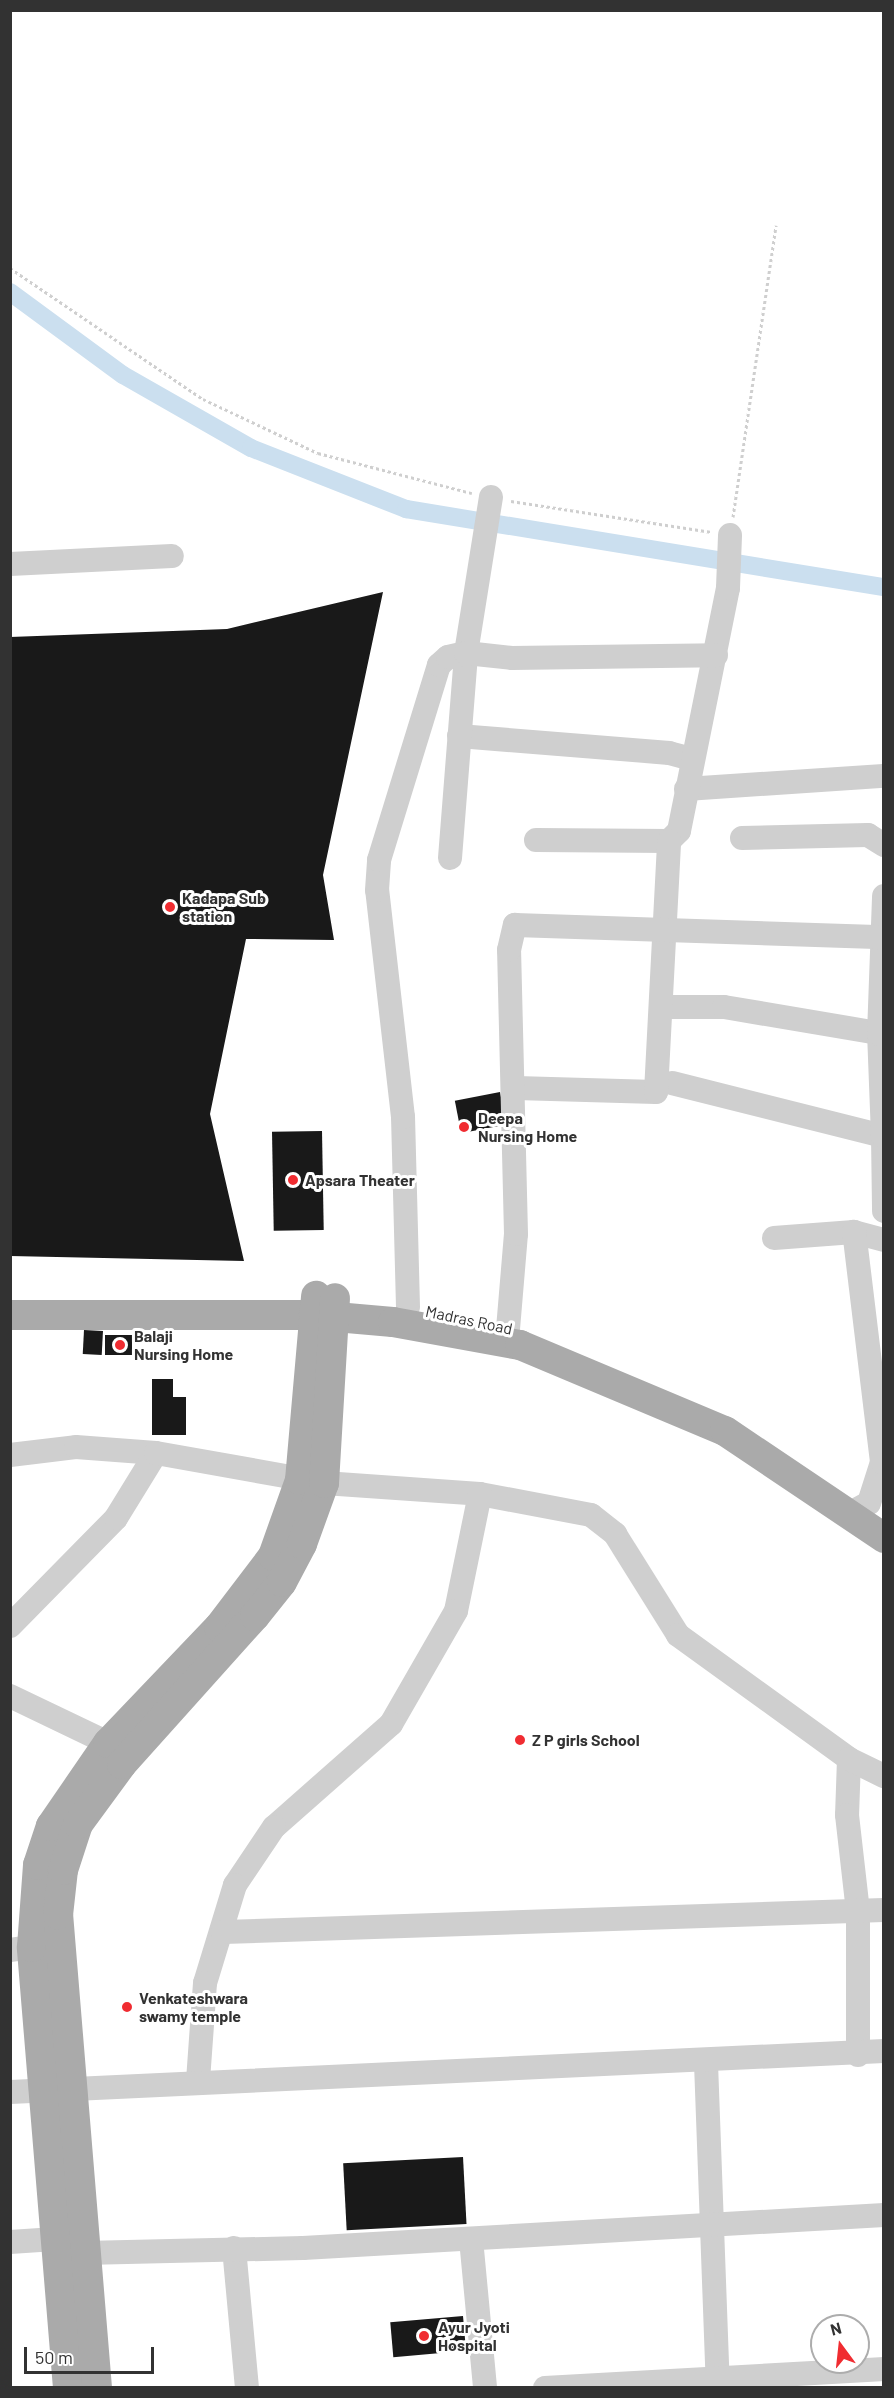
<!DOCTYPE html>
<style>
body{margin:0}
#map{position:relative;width:894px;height:2398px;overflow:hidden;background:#fff;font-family:Barlow,sans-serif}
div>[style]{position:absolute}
.canal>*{height:18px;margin:-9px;padding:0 9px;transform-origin:9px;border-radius:9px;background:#cbdfef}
.building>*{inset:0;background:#191919;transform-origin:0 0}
.path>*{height:3px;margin-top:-1.5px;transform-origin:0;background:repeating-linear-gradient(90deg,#cfcfcf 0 3px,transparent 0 6px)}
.minor>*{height:24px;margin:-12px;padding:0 12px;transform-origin:12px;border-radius:12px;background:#cfcfcf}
.major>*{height:30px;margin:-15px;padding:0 15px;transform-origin:15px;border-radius:15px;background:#aaa}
.dots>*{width:16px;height:16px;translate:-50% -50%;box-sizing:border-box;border:3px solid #fff;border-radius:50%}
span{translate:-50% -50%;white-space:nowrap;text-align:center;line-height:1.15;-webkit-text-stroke:6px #fff;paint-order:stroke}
.poi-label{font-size:16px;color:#323232;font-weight:700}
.left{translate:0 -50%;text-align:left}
.street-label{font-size:16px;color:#323232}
.frame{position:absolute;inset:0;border:12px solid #323232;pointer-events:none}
.north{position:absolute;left:810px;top:2314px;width:60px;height:60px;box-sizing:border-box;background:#fff;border:2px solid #adadad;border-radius:50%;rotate:345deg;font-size:16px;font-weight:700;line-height:24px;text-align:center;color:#323232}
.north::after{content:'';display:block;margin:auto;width:21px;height:27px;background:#f02c31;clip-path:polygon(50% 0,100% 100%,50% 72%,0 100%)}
.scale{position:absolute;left:24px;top:2347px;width:130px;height:27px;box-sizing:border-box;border:3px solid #323232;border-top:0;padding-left:8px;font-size:18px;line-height:21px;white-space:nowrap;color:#323232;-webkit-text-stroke:4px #fff;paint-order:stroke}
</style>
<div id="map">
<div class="canal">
<i style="left:10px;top:292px;width:140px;rotate:36.3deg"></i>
<i style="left:123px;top:375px;width:147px;rotate:29.7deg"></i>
<i style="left:251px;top:448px;width:167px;rotate:21.5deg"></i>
<i style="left:406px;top:509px;width:484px;rotate:9.3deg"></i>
</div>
<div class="building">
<i style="clip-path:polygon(383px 592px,323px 875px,334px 940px,246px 939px,210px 1114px,244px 1261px,10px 1256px,10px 637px,227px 629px)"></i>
<i style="left:500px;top:1092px;width:33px;height:46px;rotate:79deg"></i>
<i style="left:322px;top:1131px;width:99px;height:50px;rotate:89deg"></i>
<i style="left:84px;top:1330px;width:19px;height:24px;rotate:3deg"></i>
<i style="left:105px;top:1335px;width:27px;height:20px"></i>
<i style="clip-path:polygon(152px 1379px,173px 1379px,173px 1397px,186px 1397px,186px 1435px,152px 1435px)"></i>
<i style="left:463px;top:2157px;width:67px;height:120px;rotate:87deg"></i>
<i style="left:463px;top:2316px;width:35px;height:73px;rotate:85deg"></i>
</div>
<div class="path">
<i style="left:10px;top:268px;width:233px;rotate:34.2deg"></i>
<i style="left:203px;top:399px;width:127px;rotate:25.2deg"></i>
<i style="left:318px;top:453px;width:159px;rotate:14.6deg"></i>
<i style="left:511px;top:501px;width:203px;rotate:8.8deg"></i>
<i style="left:733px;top:517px;width:295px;rotate:-81.6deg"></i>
</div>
<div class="minor">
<i style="left:10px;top:564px;width:162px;rotate:-2.8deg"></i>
<i style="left:459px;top:736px;width:211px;rotate:4.6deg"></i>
<i style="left:669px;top:753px;width:23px;rotate:15deg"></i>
<i style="left:686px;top:789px;width:198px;rotate:-3.8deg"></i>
<i style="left:742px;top:838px;width:126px;rotate:-1.4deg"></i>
<i style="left:868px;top:835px;width:19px;rotate:32deg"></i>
<i style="left:536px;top:840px;width:133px;rotate:0.4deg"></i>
<i style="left:669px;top:841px;width:14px;rotate:-45deg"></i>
<i style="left:679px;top:831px;width:248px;rotate:-78.6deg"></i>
<i style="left:728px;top:588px;width:53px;rotate:-87.8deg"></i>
<i style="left:450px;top:858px;width:206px;rotate:-85.5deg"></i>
<i style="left:466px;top:653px;width:158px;rotate:-80.9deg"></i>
<i style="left:662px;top:1007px;width:62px"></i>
<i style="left:724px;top:1007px;width:162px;rotate:9.6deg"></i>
<i style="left:672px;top:1083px;width:218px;rotate:14.1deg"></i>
<i style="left:883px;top:1136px;width:75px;rotate:89.2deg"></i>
<i style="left:516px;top:1088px;width:140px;rotate:1.6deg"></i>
<i style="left:656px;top:1092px;width:251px;rotate:-87deg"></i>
<i style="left:883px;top:1136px;width:102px;rotate:-92.2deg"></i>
<i style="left:879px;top:1034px;width:138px;rotate:-87.9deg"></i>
<i style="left:774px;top:1238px;width:80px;rotate:-4.3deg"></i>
<i style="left:854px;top:1232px;width:31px;rotate:15deg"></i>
<i style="left:408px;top:1307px;width:190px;rotate:-91.5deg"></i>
<i style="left:403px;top:1117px;width:228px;rotate:-96.5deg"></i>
<i style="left:377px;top:890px;width:30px;rotate:-86deg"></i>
<i style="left:379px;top:860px;width:204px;rotate:-72.9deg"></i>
<i style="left:439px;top:665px;width:12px;rotate:-42deg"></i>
<i style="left:448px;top:657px;width:18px;rotate:-13deg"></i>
<i style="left:466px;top:653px;width:46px;rotate:6.2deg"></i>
<i style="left:512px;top:658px;width:204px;rotate:-0.8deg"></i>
<i style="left:508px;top:1329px;width:95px;rotate:-85.2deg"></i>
<i style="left:516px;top:1234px;width:284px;rotate:-91.4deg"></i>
<i style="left:509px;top:950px;width:26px;rotate:-77deg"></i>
<i style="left:515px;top:925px;width:369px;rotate:1.9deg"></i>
<i style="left:10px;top:1455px;width:66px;rotate:-6.9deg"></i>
<i style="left:76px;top:1447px;width:80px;rotate:4.3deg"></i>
<i style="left:480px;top:1494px;width:113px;rotate:10.7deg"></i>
<i style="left:591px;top:1515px;width:31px;rotate:38deg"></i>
<i style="left:615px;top:1534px;width:119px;rotate:58deg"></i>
<i style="left:678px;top:1635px;width:211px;rotate:35.9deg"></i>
<i style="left:849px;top:1759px;width:56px;rotate:92deg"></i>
<i style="left:847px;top:1815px;width:98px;rotate:83.5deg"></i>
<i style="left:858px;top:1912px;width:143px;rotate:90deg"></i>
<i style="left:850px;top:1513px;width:21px;rotate:-28deg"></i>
<i style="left:869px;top:1503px;width:43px;rotate:-72.4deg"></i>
<i style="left:882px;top:1462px;width:232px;rotate:-96.9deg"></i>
<i style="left:10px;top:1626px;width:151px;rotate:-45.5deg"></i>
<i style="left:116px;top:1518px;width:76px;rotate:-58.4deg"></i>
<i style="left:156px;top:1453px;width:171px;rotate:10.1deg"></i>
<i style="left:324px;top:1483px;width:156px;rotate:4deg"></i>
<i style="left:480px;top:1494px;width:119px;rotate:101.6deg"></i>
<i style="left:456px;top:1611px;width:130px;rotate:119.9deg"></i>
<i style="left:391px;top:1724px;width:156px;rotate:138.6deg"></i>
<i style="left:274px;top:1827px;width:70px;rotate:123.9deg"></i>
<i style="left:235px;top:1885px;width:102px;rotate:107deg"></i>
<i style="left:205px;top:1983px;width:97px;rotate:94.1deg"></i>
<i style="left:10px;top:1696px;width:109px;rotate:25.6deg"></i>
<i style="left:849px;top:1759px;width:39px;rotate:26deg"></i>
<i style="left:223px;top:1932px;width:661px;rotate:-1.91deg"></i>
<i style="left:10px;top:1950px;width:22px;rotate:-8deg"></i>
<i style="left:706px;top:2063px;width:325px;rotate:87.9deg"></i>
<i style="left:10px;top:2092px;width:875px;rotate:-2.69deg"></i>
<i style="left:471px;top:2239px;width:150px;rotate:84.6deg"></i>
<i style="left:10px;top:2242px;width:45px;rotate:-3.8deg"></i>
<i style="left:234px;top:2248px;width:141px;rotate:84.7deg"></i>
<i style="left:84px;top:2253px;width:219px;rotate:-1.3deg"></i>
<i style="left:303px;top:2248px;width:582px;rotate:-3.25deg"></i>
<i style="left:545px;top:2388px;width:340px;rotate:-3.2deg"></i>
</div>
<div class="major">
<i style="left:10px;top:1315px;width:303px"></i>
<i style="left:313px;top:1315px;width:80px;rotate:5deg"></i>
<i style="left:393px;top:1322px;width:129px;rotate:10.3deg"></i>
<i style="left:520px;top:1345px;width:222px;rotate:22.8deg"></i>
<i style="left:725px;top:1431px;width:192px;rotate:33.9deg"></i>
<i style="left:68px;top:2388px;width:442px;rotate:-94.7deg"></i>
<i style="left:32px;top:1947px;width:82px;rotate:-85.8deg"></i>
<i style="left:38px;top:1865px;width:41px;rotate:-71.6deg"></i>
<i style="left:51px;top:1826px;width:101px;rotate:-55.5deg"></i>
<i style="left:108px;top:1743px;width:161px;rotate:-46.3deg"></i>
<i style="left:219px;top:1627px;width:89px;rotate:-52.7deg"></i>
<i style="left:273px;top:1556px;width:81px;rotate:-70.4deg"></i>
<i style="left:300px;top:1480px;width:185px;rotate:-85deg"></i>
<i style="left:97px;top:2388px;width:475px;rotate:-94.7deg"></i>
<i style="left:58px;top:1915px;width:45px;rotate:-83.7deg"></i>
<i style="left:63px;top:1870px;width:48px;rotate:-71.9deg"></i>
<i style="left:78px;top:1824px;width:74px;rotate:-53.7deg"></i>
<i style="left:122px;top:1764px;width:199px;rotate:-48.1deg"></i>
<i style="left:255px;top:1616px;width:43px;rotate:-51.5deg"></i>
<i style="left:282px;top:1582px;width:43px;rotate:-62.2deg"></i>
<i style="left:302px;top:1544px;width:65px;rotate:-70.2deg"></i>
<i style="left:324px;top:1483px;width:185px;rotate:-86.6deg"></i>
</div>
<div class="dots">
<i style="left:170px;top:907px;background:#f02c31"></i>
<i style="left:464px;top:1127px;background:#f02c31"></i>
<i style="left:293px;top:1180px;background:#f02c31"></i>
<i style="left:120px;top:1345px;background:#f02c31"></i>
<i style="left:520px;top:1740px;background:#f02c31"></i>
<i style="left:127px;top:2007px;background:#f02c31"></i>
<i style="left:424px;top:2336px;background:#f02c31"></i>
</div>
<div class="poi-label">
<span class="left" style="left:182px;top:907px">Kadapa Sub<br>station</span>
<span class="left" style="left:478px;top:1127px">Deepa<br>Nursing Home</span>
<span class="left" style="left:305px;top:1180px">Apsara Theater</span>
<span class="left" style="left:134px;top:1345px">Balaji<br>Nursing Home</span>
<span class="left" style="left:532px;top:1740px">Z P girls School</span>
<span class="left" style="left:139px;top:2007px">Venkateshwara<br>swamy temple</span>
<span class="left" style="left:438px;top:2336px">Ayur Jyoti<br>Hospital</span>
</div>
<div class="street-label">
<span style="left:469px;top:1320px;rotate:12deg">Madras Road</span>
</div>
<div class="frame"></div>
<div class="north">N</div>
<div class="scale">50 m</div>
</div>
